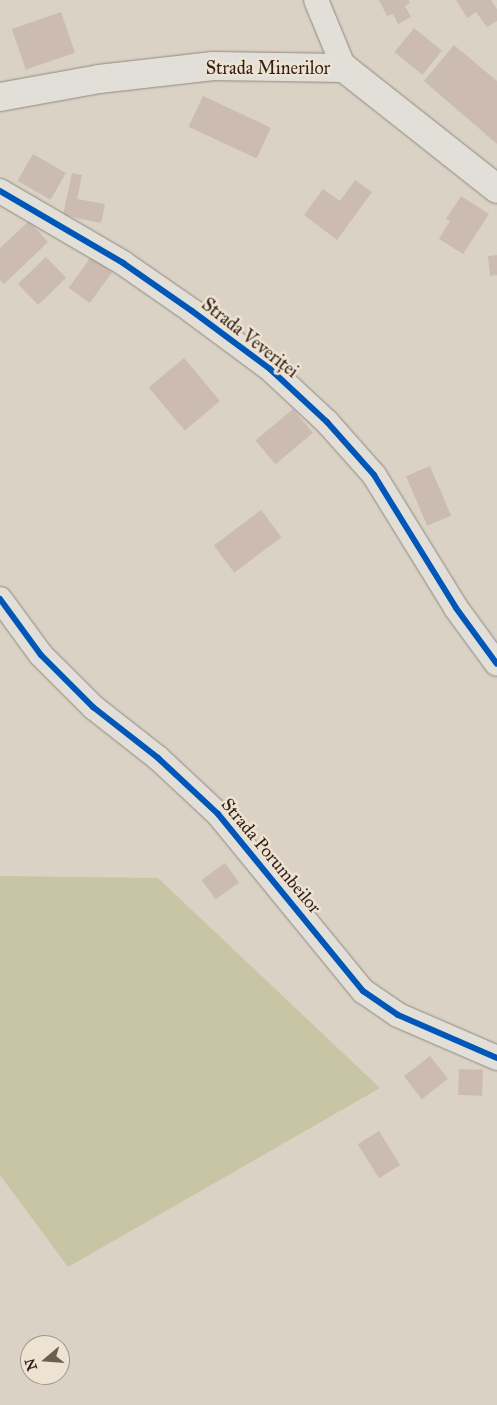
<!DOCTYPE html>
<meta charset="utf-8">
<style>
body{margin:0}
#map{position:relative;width:497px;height:1405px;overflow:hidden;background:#dad2c4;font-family:"IM FELL Great Primer",serif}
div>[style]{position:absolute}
.green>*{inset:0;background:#c8c5a5}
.building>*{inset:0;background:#ccbbb1;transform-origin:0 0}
.roads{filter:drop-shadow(0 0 1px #908981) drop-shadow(0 0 1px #908981)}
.street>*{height:24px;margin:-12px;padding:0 12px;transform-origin:12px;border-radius:12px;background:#e2dfd8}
.secondary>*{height:28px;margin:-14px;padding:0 14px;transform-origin:14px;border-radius:14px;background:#e2dfd8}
.cycleway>*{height:6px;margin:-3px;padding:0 3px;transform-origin:3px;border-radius:3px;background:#0057b8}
span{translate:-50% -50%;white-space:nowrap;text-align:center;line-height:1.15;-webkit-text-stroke:5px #ede3d2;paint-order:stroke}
.street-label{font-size:18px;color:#321e17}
.north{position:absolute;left:20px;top:1335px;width:50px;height:50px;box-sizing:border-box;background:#ede3d2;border:1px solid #a29487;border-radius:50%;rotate:252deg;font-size:14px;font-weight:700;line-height:20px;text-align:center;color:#321e17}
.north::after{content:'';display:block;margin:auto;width:18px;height:22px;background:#6d5d54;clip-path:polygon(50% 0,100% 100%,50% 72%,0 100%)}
</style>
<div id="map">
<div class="green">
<i style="clip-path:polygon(0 876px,158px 878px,380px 1088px,68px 1267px,0 1175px)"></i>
</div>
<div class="building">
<i style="clip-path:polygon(379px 0,408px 0,410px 3px,405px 6px,411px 17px,398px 24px,393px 14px,387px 16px)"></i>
<i style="clip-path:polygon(456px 0,491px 0,497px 9px,497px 21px,487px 27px,476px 12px,467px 18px)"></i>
<i style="left:61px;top:12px;width:43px;height:52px;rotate:71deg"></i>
<i style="left:414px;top:28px;width:36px;height:31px;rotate:39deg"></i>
<i style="clip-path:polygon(454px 45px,497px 81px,497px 144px,424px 81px)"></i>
<i style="left:203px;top:96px;width:75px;height:34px;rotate:25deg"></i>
<i style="left:33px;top:154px;width:38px;height:31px;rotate:30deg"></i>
<i style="clip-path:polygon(72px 173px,82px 175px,77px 199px,105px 204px,101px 223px,63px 215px)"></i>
<i style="clip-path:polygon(355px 180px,372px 192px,337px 240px,304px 215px,323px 189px,340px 201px)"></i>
<i style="clip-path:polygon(461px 196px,489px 214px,463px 254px,439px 239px,450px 221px,446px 219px)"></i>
<i style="clip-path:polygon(29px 221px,48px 242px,4px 284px,0 280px,0 248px)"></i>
<i style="clip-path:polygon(497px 255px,497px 275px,490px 276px,488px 256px)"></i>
<i style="left:46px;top:257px;width:29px;height:39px;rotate:46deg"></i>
<i style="left:91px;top:257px;width:26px;height:38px;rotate:36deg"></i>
<i style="left:184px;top:358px;width:56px;height:46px;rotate:50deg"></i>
<i style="left:293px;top:409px;width:31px;height:49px;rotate:50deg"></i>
<i style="left:430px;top:466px;width:54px;height:26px;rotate:67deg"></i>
<i style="left:261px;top:510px;width:34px;height:59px;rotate:53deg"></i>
<i style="left:225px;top:863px;width:24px;height:29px;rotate:54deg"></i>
<i style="left:430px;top:1056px;width:29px;height:33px;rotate:52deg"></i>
<i style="left:459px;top:1069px;width:24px;height:26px;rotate:2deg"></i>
<i style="left:379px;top:1131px;width:40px;height:25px;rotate:58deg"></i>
</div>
<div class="roads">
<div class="street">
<i style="left:316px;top:0;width:74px;rotate:67.6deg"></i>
<i style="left:0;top:191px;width:143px;rotate:30.3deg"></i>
<i style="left:123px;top:263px;width:84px;rotate:34.8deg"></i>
<i style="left:192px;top:311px;width:97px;rotate:36.6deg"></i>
<i style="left:270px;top:369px;width:78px;rotate:42.9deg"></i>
<i style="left:327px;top:422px;width:71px;rotate:48.4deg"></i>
<i style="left:374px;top:475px;width:156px;rotate:58.3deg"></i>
<i style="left:456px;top:608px;width:69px;rotate:53.8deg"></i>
<i style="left:0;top:599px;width:69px;rotate:53.8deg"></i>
<i style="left:41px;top:655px;width:74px;rotate:45deg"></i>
<i style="left:93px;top:707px;width:83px;rotate:38.1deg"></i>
<i style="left:158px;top:758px;width:82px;rotate:43deg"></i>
<i style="left:218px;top:814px;width:229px;rotate:50.7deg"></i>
<i style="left:363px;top:991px;width:42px;rotate:34.4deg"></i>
<i style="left:398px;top:1015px;width:108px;rotate:23.5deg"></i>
</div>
<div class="secondary">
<i style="left:0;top:97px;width:101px;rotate:-10.3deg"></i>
<i style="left:99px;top:79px;width:115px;rotate:-6.5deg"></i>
<i style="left:213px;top:66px;width:131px;rotate:0.9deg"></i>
<i style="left:344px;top:68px;width:195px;rotate:38.3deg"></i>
</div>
</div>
<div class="cycleway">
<i style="left:0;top:191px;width:143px;rotate:30.3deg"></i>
<i style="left:123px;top:263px;width:84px;rotate:34.8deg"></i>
<i style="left:192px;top:311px;width:97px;rotate:36.6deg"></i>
<i style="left:270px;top:369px;width:78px;rotate:42.9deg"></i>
<i style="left:327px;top:422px;width:71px;rotate:48.4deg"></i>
<i style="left:374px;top:475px;width:156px;rotate:58.3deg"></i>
<i style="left:456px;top:608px;width:69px;rotate:53.8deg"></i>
<i style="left:0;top:599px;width:69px;rotate:53.8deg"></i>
<i style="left:41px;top:655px;width:74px;rotate:45deg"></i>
<i style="left:93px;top:707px;width:83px;rotate:38.1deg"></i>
<i style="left:158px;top:758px;width:82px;rotate:43deg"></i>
<i style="left:218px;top:814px;width:229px;rotate:50.7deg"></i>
<i style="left:363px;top:991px;width:42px;rotate:34.4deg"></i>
<i style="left:398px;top:1015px;width:108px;rotate:23.5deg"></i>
</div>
<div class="street-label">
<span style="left:268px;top:68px">Strada Minerilor</span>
<span style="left:250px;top:338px;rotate:38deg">Strada Veveriței</span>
<span style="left:271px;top:856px;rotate:50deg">Strada Porumbeilor</span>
</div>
<div class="north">N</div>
</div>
